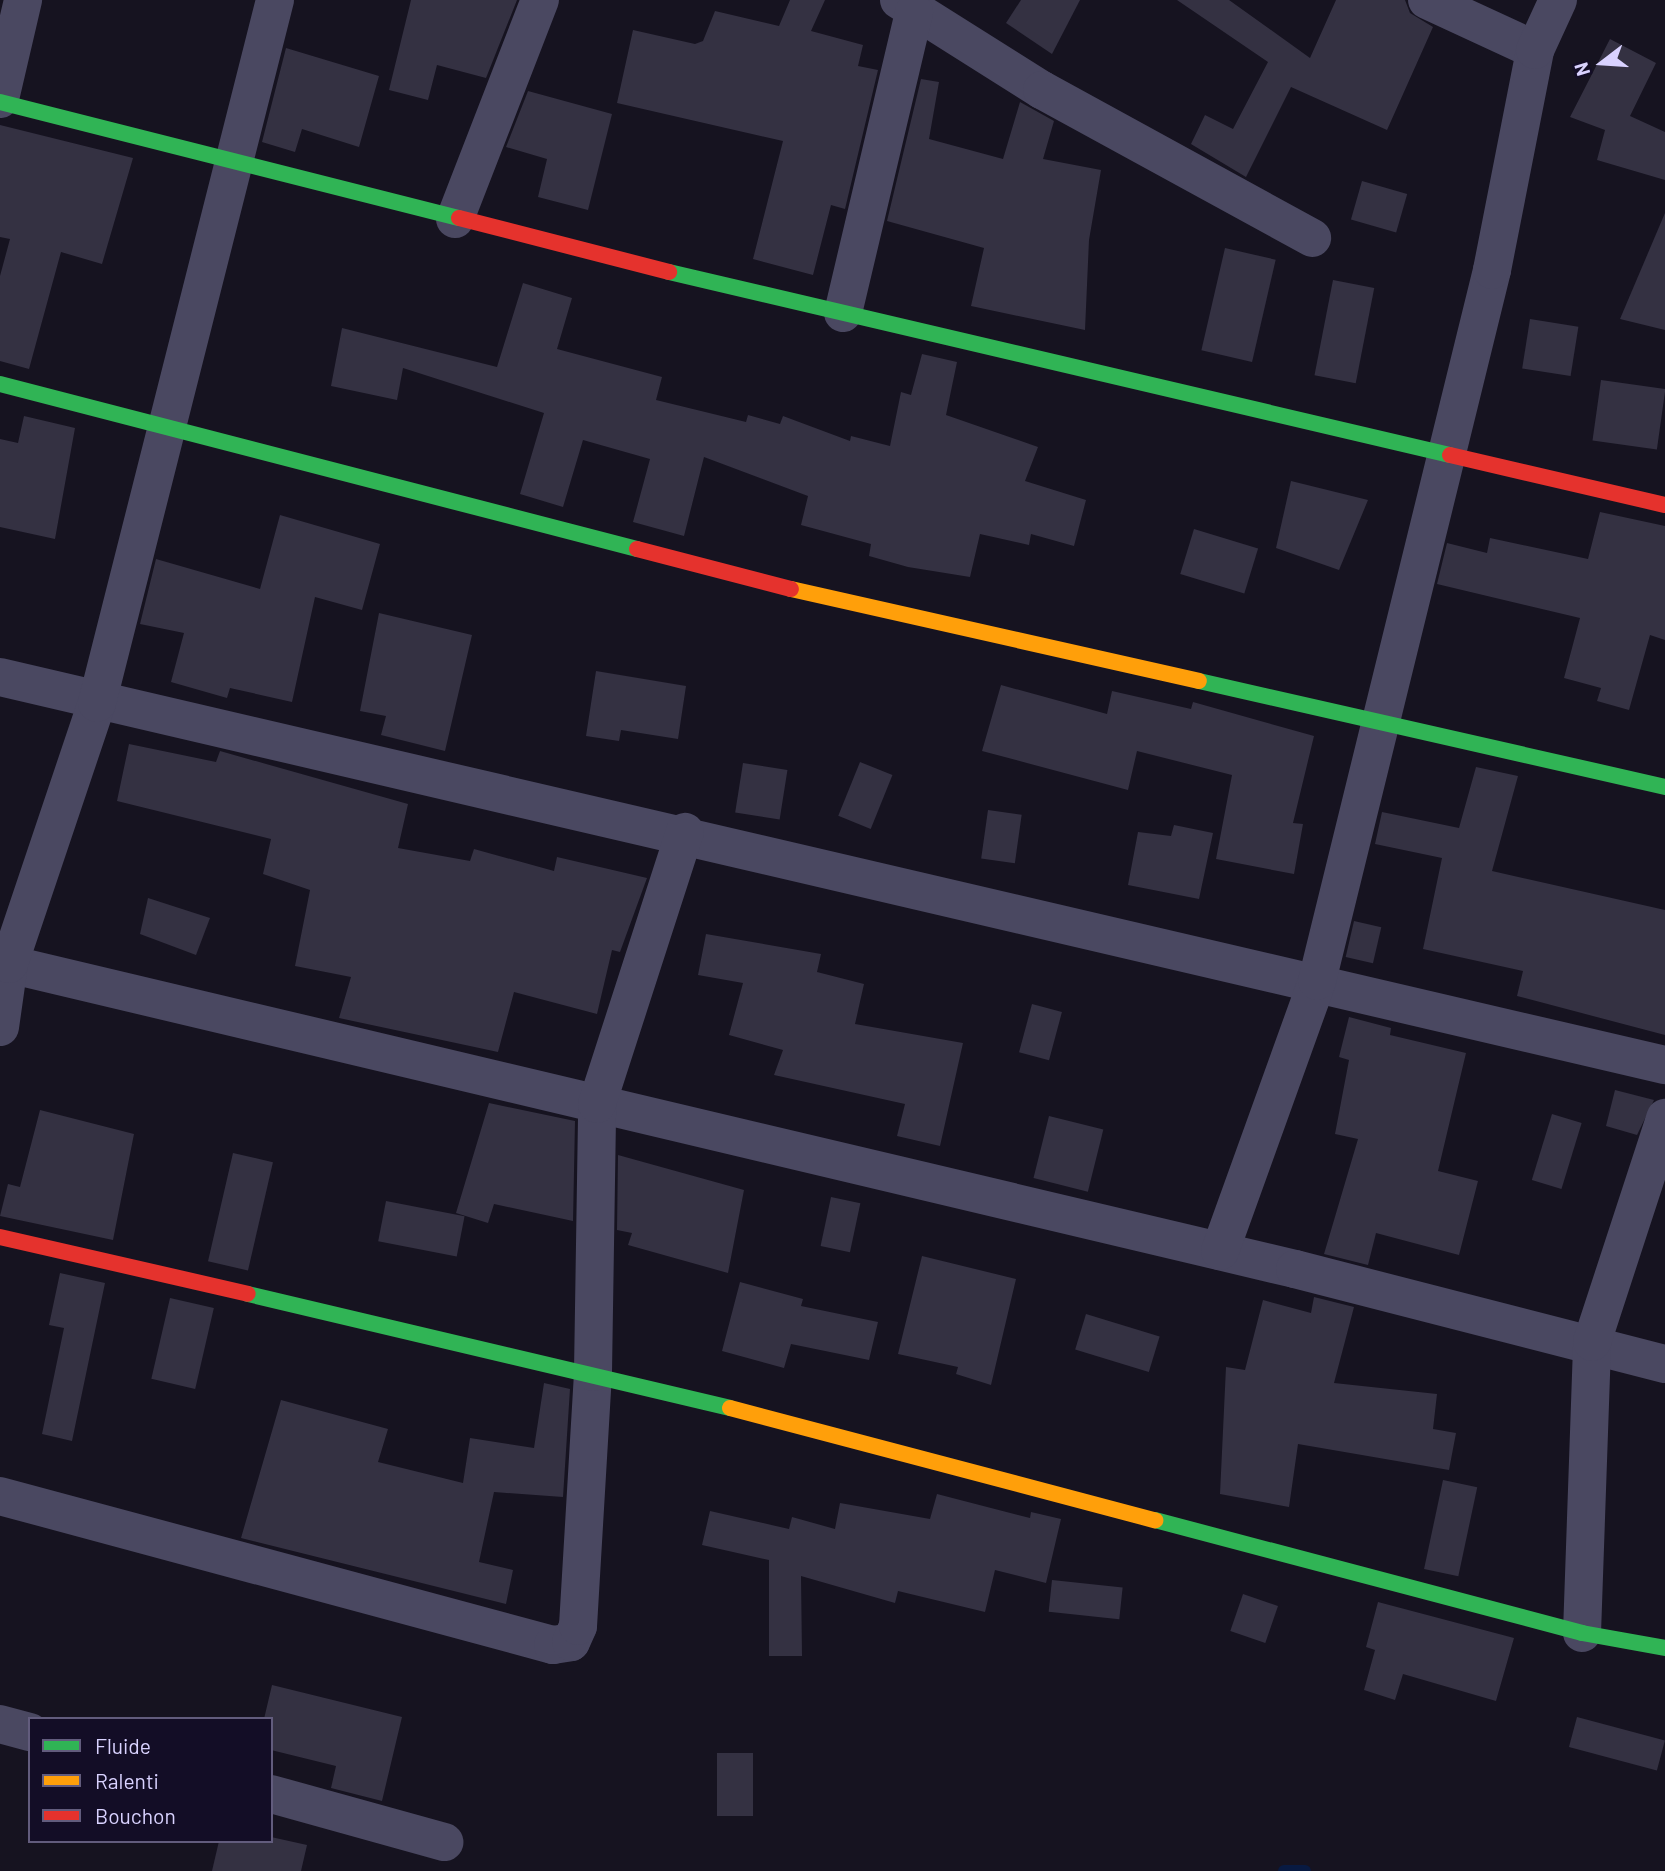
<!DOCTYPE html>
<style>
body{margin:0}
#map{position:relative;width:1665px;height:1871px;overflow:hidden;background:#161320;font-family:Barlow,sans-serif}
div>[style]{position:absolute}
.stream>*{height:12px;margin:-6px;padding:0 6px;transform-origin:6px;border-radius:6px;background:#081a42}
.building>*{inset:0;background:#343142;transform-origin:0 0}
.street>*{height:38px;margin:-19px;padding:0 19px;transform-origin:19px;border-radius:19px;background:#4a4861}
.fast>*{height:16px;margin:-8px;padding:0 8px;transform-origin:8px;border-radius:8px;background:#30b455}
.slow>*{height:16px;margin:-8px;padding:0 8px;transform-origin:8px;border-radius:8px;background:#ff9f0a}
.jam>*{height:16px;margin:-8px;padding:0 8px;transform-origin:8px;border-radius:8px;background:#e5322d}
span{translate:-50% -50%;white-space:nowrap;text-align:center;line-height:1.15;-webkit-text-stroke:5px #130d26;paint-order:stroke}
.legend{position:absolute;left:28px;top:1717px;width:245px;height:126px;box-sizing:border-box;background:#130d26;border:2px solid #625c7d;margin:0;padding:9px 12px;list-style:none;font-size:21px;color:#d9d2ff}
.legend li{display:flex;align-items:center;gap:14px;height:35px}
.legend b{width:35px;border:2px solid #625c7d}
.north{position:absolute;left:1567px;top:28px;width:70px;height:70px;-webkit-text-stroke:5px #130d26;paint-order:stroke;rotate:253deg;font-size:19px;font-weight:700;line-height:28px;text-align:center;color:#d9d2ff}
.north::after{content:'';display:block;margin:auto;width:24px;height:32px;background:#d9d2ff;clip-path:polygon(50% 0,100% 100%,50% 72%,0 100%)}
</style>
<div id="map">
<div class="stream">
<i style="left:1284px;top:1871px;width:21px"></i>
</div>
<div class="building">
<i style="clip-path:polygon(411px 0,517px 0,486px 78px,437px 65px,428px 100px,389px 90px)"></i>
<i style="clip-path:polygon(790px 0,825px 0,811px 31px,863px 45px,858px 66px,878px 70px,845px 209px,831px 205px,813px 275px,753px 259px,783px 141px,617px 103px,633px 30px,695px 44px,703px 41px,715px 11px,779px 26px)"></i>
<i style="clip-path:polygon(1021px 0,1080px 0,1052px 54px,1006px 23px)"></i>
<i style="clip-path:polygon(1177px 0,1229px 0,1310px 58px,1336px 0,1405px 0,1410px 13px,1433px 27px,1387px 130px,1291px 87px,1246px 177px,1191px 144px,1205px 115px,1233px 129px,1268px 62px)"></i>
<i style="clip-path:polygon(1610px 39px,1656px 63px,1630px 116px,1665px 132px,1665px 180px,1597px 160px,1605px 130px,1570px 117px)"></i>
<i style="clip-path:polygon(286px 48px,379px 76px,359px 147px,302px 129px,295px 152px,262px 142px)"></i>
<i style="clip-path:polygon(921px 79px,939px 82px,929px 139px,1003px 159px,1020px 102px,1054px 121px,1043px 159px,1101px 170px,1089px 240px,1085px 330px,971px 306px,984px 248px,887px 221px)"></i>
<i style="clip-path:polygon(528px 91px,612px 114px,588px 210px,538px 197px,547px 159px,506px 147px)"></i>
<i style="clip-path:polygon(0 125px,133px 158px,102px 264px,61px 252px,29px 369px,0 361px,0 276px,10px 239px,0 237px)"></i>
<i style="left:1362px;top:181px;width:47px;height:40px;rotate:16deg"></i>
<i style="clip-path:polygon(1665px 213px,1665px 330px,1620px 319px)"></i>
<i style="left:1225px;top:248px;width:52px;height:105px;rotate:13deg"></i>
<i style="left:1333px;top:280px;width:42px;height:97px;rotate:11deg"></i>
<i style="clip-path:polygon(523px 283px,572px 298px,557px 349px,662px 377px,656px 400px,746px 422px,748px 415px,780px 424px,783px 416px,850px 441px,851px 436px,890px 446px,901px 392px,911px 395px,922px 354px,957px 362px,946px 415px,1038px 447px,1025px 481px,1086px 500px,1074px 546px,1031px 534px,1029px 545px,980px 534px,970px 577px,908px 567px,869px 556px,871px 544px,801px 525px,808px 496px,704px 457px,684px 536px,633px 522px,650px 459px,583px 440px,563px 507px,520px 494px,544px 413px,403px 368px,397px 400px,331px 386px,342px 328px,497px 367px)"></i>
<i style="left:1530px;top:319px;width:49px;height:50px;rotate:9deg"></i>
<i style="left:1601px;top:380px;width:65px;height:61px;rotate:8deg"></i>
<i style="clip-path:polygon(24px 416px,75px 428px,55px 539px,0 527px,0 439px,18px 443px)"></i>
<i style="clip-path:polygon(1291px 481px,1368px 500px,1339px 570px,1276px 548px)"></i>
<i style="clip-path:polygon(1600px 512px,1665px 526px,1665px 640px,1650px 635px,1629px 710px,1597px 701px,1601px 688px,1564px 678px,1580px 618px,1437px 584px,1447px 543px,1487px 553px,1490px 538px,1588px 559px)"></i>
<i style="clip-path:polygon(280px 515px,380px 544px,362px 610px,315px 597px,292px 702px,230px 688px,227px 698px,171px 682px,184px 633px,140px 624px,156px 559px,260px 589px)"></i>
<i style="left:1194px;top:529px;width:67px;height:47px;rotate:17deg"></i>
<i style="clip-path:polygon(379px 613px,472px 635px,445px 751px,381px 735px,386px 716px,360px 711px)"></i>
<i style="clip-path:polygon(596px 671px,686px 686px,678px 739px,621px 730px,619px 741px,586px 736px)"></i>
<i style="clip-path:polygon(1001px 685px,1107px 714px,1112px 691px,1191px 709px,1193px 702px,1314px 736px,1293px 823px,1303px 824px,1294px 874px,1216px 859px,1232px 775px,1137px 751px,1128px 790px,982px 751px)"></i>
<i style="clip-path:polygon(129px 744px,216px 762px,220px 751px,408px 804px,398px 848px,470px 861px,474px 849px,554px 871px,557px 857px,647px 878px,620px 952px,612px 950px,597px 1014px,514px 992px,498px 1052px,339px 1018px,351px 977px,295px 966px,310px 890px,263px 874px,271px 839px,117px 801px)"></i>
<i style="left:860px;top:762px;width:35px;height:58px;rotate:22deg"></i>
<i style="left:743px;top:763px;width:45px;height:50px;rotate:9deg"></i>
<i style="clip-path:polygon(1476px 767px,1518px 776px,1492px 871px,1665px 910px,1665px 1035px,1517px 996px,1523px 971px,1423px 949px,1442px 858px,1375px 844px,1382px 812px,1459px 828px)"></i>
<i style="left:988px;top:810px;width:34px;height:49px;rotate:8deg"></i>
<i style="clip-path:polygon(1174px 825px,1213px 833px,1199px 899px,1128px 885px,1138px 832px,1171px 836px)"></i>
<i style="clip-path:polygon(148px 898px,210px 918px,196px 955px,140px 934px)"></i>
<i style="left:1354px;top:921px;width:28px;height:37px;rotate:13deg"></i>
<i style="clip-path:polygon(706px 934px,821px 954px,817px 972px,864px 984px,855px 1024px,963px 1043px,940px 1146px,897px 1136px,905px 1104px,774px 1075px,783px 1050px,729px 1035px,743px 983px,698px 975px)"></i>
<i style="left:1032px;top:1004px;width:31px;height:50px;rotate:15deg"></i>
<i style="clip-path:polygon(1349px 1017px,1391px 1028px,1390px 1035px,1466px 1053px,1438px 1171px,1478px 1181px,1459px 1255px,1376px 1233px,1368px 1265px,1324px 1254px,1358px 1139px,1335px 1134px,1349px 1060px,1339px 1057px)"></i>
<i style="clip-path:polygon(1615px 1090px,1654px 1100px,1637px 1135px,1606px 1126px)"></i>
<i style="clip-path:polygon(489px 1103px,575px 1121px,573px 1221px,494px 1204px,488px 1223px,456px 1213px)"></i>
<i style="clip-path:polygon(40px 1110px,134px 1134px,113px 1240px,0 1216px,8px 1184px,20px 1187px)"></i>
<i style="left:1552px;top:1114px;width:31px;height:69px;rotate:17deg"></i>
<i style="left:1049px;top:1116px;width:56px;height:64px;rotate:14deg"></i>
<i style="left:233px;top:1153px;width:41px;height:111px;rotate:13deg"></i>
<i style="clip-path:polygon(618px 1155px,744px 1190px,728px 1273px,628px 1245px,632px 1233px,617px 1230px)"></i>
<i style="left:831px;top:1197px;width:30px;height:50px;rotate:12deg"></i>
<i style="left:386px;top:1201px;width:80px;height:41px;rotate:11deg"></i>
<i style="clip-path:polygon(922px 1256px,1016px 1279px,991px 1385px,956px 1374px,958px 1367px,898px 1354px)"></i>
<i style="clip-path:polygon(60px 1273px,105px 1283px,72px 1441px,42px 1434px,64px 1328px,49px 1325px)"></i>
<i style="clip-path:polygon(740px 1282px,803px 1299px,801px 1306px,878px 1322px,869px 1360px,791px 1344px,784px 1368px,722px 1351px)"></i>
<i style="clip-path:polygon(1314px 1297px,1354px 1307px,1334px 1383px,1437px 1394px,1433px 1429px,1456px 1433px,1449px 1470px,1298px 1444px,1289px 1507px,1220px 1494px,1226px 1367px,1245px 1370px,1263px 1300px,1311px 1313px)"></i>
<i style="left:170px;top:1298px;width:45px;height:83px;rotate:13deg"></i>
<i style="left:1086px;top:1314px;width:77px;height:37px;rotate:17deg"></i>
<i style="clip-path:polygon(544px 1383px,570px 1389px,563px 1497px,494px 1492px,479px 1562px,513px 1570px,506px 1604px,241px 1538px,281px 1400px,388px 1429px,378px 1462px,463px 1483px,470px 1438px,534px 1448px)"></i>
<i style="left:1443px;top:1480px;width:35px;height:91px;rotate:12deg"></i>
<i style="clip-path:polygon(937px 1494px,1030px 1518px,1031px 1512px,1061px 1519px,1046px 1583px,995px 1570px,985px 1612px,898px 1591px,895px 1603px,801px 1576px,802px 1656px,769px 1656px,769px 1560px,702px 1545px,710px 1511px,789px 1529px,792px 1517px,835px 1529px,840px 1503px,930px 1519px)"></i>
<i style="left:1052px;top:1580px;width:71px;height:32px;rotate:6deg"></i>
<i style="left:1243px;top:1594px;width:37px;height:39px;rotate:19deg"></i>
<i style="clip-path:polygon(1378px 1602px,1514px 1638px,1496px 1701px,1403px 1674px,1395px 1700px,1364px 1690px,1375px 1650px,1366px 1647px)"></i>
<i style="clip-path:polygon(272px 1685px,402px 1717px,382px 1801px,331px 1788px,336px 1766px,271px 1750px,271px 1719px,264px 1719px)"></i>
<i style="left:1577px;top:1717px;width:91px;height:31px;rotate:15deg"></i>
<i style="left:717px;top:1753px;width:36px;height:63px"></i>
<i style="clip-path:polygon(271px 1837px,307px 1845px,301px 1871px,212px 1871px,219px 1841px)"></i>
</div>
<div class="street">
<i style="left:899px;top:0;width:169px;rotate:32.2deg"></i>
<i style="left:1042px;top:90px;width:308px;rotate:28.7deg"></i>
<i style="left:1427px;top:0;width:119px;rotate:24.8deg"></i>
<i style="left:0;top:99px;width:102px;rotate:-76.9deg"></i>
<i style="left:455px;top:219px;width:235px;rotate:-68.8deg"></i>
<i style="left:843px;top:313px;width:309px;rotate:-76.7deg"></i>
<i style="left:0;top:677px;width:1710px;rotate:13.12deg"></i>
<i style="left:0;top:962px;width:1331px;rotate:13.34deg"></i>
<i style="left:1295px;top:1269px;width:382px;rotate:14.4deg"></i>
<i style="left:0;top:1027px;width:64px;rotate:-81.9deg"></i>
<i style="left:9px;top:964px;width:275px;rotate:-71.4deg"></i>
<i style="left:97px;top:703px;width:725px;rotate:-75.79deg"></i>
<i style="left:1220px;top:1251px;width:287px;rotate:-70.2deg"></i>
<i style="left:1317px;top:981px;width:732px;rotate:-76.17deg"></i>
<i style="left:1492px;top:270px;width:224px;rotate:-78.9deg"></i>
<i style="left:1535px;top:50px;width:55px;rotate:-65.3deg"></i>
<i style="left:0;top:1496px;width:573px;rotate:15.08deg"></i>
<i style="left:553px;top:1645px;width:18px;rotate:-9deg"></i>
<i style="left:571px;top:1642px;width:17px;rotate:-66deg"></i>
<i style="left:578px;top:1626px;width:254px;rotate:-86.6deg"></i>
<i style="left:593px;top:1372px;width:268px;rotate:-89.1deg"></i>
<i style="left:597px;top:1104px;width:286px;rotate:-72.1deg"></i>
<i style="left:1582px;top:1633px;width:291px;rotate:-88deg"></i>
<i style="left:1592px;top:1342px;width:236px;rotate:-71.9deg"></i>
<i style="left:0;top:1724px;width:31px;rotate:15deg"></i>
<i style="left:271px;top:1794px;width:180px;rotate:15.5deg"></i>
</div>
<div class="fast">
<i style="left:0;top:102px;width:473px;rotate:14.2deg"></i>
<i style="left:669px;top:272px;width:802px;rotate:13.19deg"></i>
<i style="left:0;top:384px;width:658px;rotate:14.52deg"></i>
<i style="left:1199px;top:681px;width:478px;rotate:12.8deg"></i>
<i style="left:248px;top:1294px;width:495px;rotate:13.3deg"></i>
<i style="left:1155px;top:1520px;width:442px;rotate:14.8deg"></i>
<i style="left:1582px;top:1633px;width:84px;rotate:10.2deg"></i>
</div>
<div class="slow">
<i style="left:791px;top:589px;width:418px;rotate:12.7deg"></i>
<i style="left:730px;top:1408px;width:440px;rotate:14.8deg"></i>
</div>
<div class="jam">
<i style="left:459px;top:218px;width:217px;rotate:14.4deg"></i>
<i style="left:1450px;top:455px;width:221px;rotate:13.1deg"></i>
<i style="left:637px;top:549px;width:159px;rotate:14.6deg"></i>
<i style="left:0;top:1237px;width:254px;rotate:12.9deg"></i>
</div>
<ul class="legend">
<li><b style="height:9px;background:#30b455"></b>Fluide</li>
<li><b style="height:9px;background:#ff9f0a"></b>Ralenti</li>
<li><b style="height:9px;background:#e5322d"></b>Bouchon</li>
</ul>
<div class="north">N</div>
</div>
